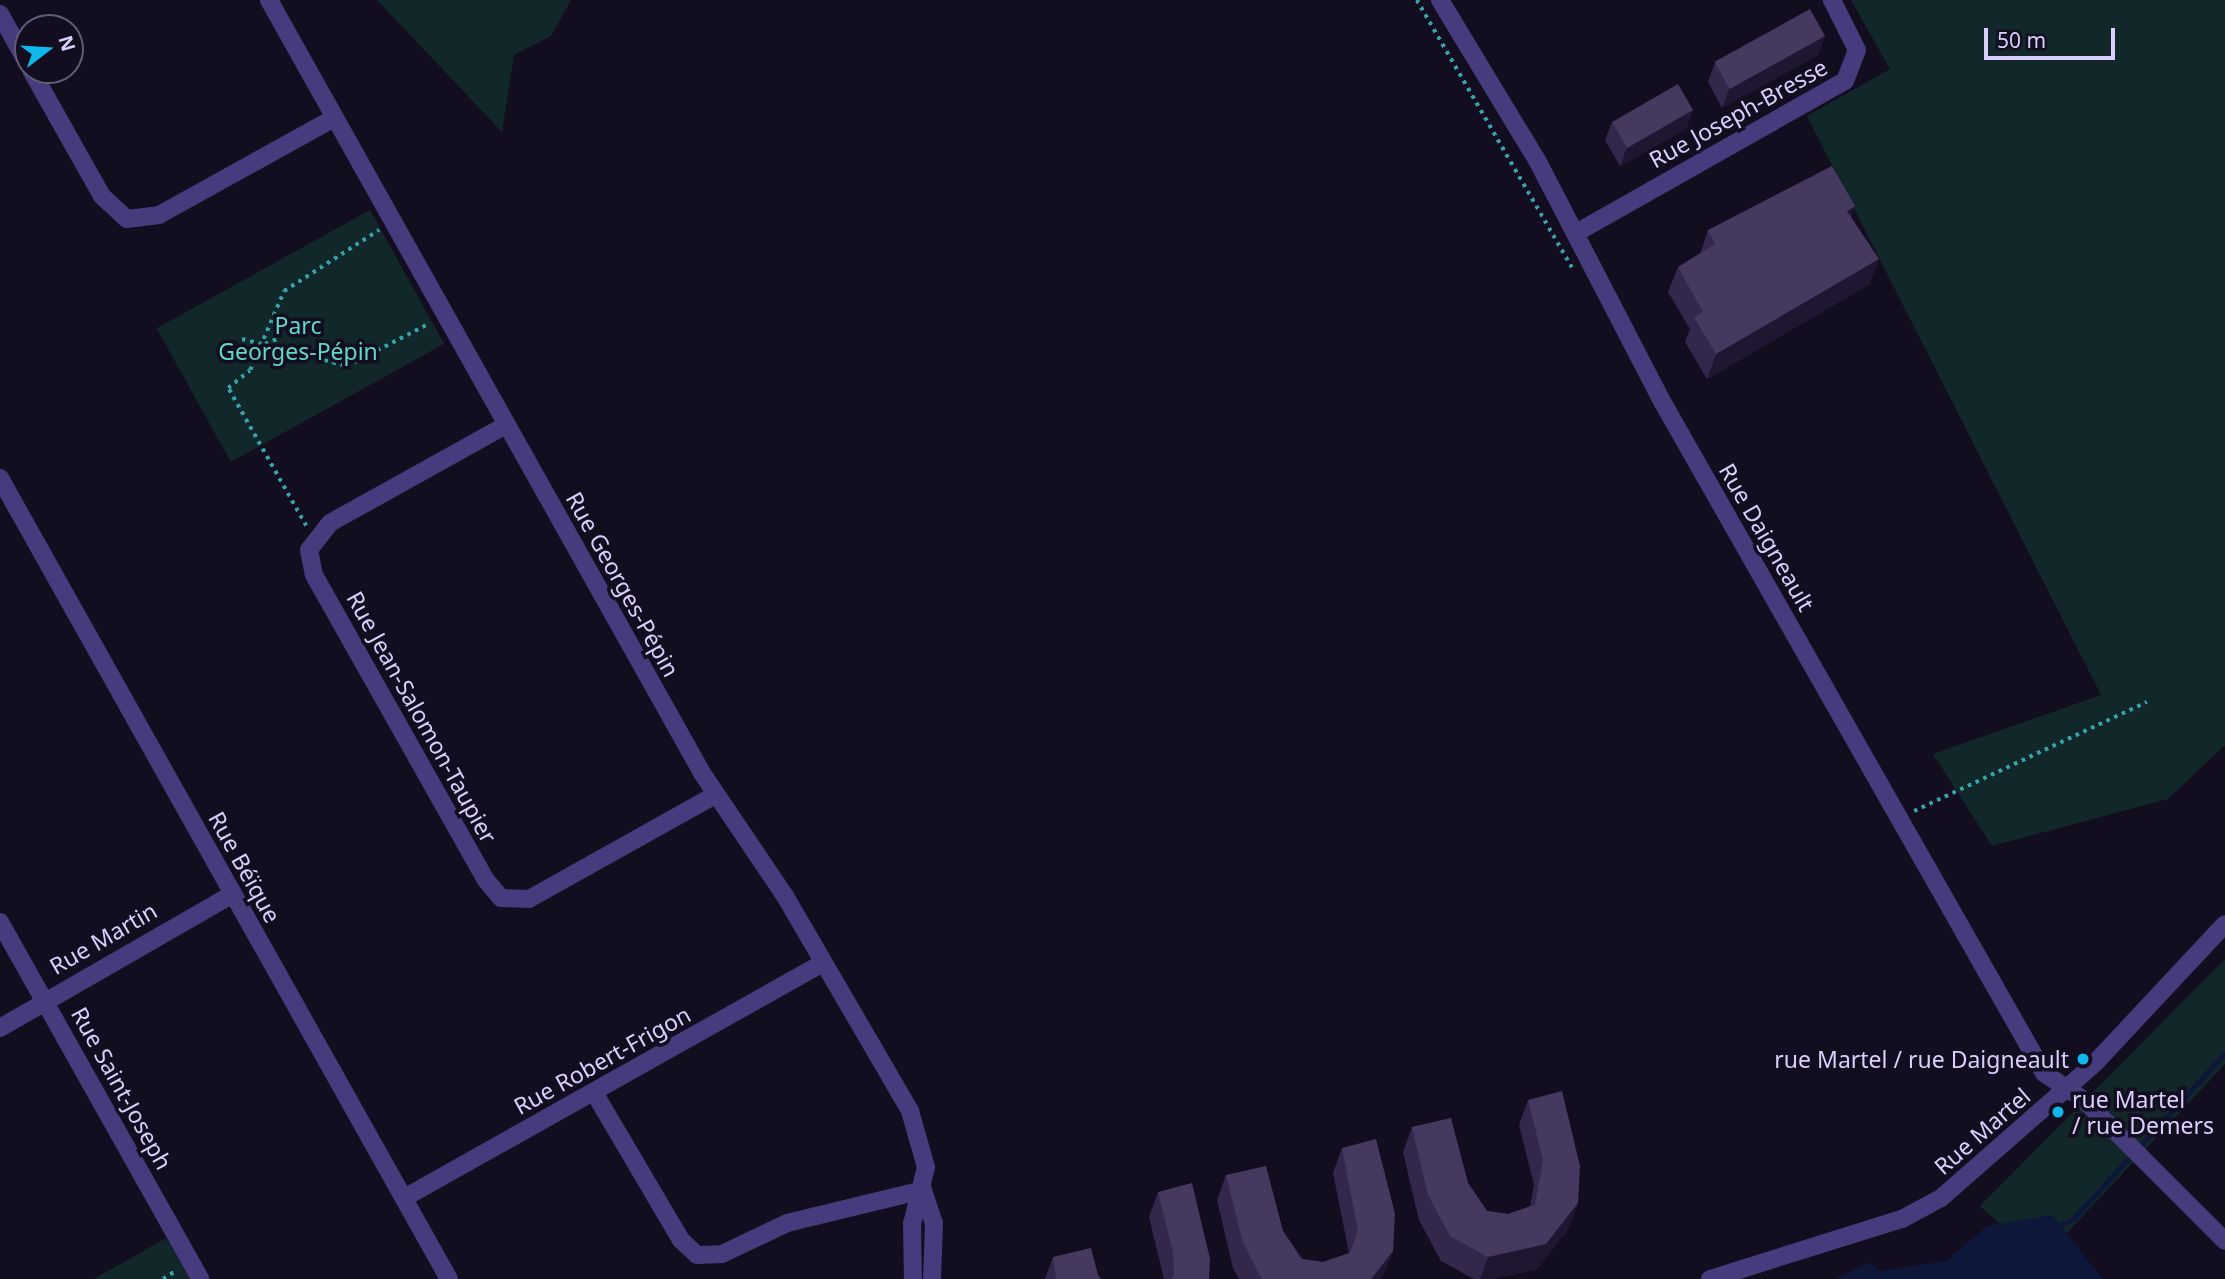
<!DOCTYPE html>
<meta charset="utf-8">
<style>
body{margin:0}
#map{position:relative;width:2225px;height:1279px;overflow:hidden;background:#130e1f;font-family:"Noto Sans",sans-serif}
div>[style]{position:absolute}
.green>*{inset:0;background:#112729;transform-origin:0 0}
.water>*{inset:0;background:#0c173a}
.stream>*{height:5px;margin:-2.5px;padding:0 2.5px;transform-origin:2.5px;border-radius:2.5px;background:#0c173a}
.path>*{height:3.5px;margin-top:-1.75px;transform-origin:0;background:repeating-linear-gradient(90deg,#34a3ab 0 3.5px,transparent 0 8.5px)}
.minor>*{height:18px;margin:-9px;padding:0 9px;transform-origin:9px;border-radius:9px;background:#463b7c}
.wall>*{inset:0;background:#33284c}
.shaded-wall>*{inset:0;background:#1f1632}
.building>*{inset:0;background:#45395f;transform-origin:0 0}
.dots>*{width:19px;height:19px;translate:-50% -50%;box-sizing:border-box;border:4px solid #130e1f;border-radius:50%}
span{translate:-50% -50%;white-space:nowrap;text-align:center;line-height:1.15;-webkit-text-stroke:7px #130e1f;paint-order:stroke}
.street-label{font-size:23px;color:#d9cefc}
.park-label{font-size:23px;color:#5fd8c8}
.poi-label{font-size:23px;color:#d9cefc}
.right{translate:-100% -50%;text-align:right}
.left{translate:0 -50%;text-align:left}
.north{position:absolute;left:14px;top:14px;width:70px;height:70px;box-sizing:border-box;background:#130e1f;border:2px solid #625b77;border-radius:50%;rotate:73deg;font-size:19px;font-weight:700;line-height:28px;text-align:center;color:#d9cefc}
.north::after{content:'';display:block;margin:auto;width:24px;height:32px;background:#0db8ea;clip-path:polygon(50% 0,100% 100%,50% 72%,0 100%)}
.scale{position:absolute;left:1984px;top:28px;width:131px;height:32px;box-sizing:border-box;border:4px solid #d9cefc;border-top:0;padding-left:9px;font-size:21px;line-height:24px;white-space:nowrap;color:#d9cefc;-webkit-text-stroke:5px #130e1f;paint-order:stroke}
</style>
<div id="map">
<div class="green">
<i style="clip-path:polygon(377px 0,571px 0,551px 36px,514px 55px,502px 132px)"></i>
<i style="clip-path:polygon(1851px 0,2225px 0,2225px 745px,2168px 799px,1992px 846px,1933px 754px,2101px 695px,1807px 116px,1890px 69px)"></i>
<i style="left:370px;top:210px;width:153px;height:244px;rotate:61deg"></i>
<i style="clip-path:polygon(2225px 959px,2225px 1064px,2066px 1234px,2052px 1216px,2001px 1225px,1980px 1206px)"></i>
<i style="clip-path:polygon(166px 1238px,190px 1279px,94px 1279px)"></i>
</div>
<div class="water">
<i style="clip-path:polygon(2052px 1215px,2103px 1279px,1836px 1279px,1870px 1262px,1879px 1271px,1946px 1261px,1987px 1226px)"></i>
</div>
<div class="stream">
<i style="left:2058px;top:1226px;width:17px;rotate:-25deg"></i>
<i style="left:2073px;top:1219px;width:225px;rotate:-47.5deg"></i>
</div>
<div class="path">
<i style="left:1417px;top:0;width:309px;rotate:59.9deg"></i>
<i style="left:242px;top:339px;width:108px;rotate:14.4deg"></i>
<i style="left:347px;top:366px;width:93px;rotate:-27.4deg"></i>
<i style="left:265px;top:344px;width:13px;rotate:-23deg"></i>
<i style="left:306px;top:526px;width:159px;rotate:-119.5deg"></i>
<i style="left:228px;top:388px;width:28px;rotate:-39deg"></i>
<i style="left:250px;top:370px;width:86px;rotate:-66.7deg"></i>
<i style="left:284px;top:291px;width:113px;rotate:-32.7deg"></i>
<i style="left:1914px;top:811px;width:257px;rotate:-25.1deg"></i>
<i style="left:163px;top:1279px;width:17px;rotate:-33deg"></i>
</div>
<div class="minor">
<i style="left:269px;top:0;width:886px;rotate:60.74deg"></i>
<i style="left:702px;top:773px;width:148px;rotate:56deg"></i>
<i style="left:785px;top:896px;width:249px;rotate:59.8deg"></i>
<i style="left:910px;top:1111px;width:58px;rotate:74.1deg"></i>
<i style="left:926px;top:1167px;width:59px;rotate:103.8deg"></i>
<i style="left:912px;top:1224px;width:55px;rotate:89deg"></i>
<i style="left:1440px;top:0;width:189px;rotate:58.8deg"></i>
<i style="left:1538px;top:162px;width:271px;rotate:62.6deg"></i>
<i style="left:1663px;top:403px;width:771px;rotate:60.37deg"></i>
<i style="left:2044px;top:1073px;width:48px;rotate:34deg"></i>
<i style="left:2084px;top:1100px;width:199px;rotate:45deg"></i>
<i style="left:0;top:14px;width:57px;rotate:60.8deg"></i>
<i style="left:31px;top:70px;width:145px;rotate:60.6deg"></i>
<i style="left:102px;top:196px;width:34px;rotate:43deg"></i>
<i style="left:127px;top:219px;width:32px;rotate:-7deg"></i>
<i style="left:159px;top:215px;width:200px;rotate:-29deg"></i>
<i style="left:1576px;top:233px;width:309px;rotate:-29.5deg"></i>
<i style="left:1845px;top:81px;width:33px;rotate:-69deg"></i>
<i style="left:1857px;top:50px;width:56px;rotate:-116.6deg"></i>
<i style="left:506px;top:425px;width:201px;rotate:150.9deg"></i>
<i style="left:330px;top:523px;width:34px;rotate:128deg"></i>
<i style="left:309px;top:550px;width:25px;rotate:79deg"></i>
<i style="left:314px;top:575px;width:349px;rotate:60.6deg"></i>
<i style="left:485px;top:879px;width:25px;rotate:50deg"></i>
<i style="left:501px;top:898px;width:28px;rotate:2deg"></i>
<i style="left:529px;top:899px;width:213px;rotate:-29.2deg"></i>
<i style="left:0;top:478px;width:918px;rotate:60.73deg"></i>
<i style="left:0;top:922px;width:409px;rotate:60.7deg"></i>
<i style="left:0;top:1028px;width:269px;rotate:-29.9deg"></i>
<i style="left:595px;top:1094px;width:169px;rotate:59.5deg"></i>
<i style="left:681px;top:1240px;width:22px;rotate:43deg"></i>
<i style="left:697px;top:1255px;width:25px;rotate:-2deg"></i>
<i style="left:722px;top:1254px;width:72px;rotate:-25.5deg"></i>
<i style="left:787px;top:1223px;width:140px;rotate:-13.6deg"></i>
<i style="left:923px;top:1190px;width:35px;rotate:72deg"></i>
<i style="left:934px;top:1223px;width:56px;rotate:92deg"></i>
<i style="left:404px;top:1198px;width:480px;rotate:-29.3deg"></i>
<i style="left:1710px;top:1279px;width:201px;rotate:-17.4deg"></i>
<i style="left:1902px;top:1219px;width:44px;rotate:-28.3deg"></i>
<i style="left:1941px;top:1198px;width:205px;rotate:-41.2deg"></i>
<i style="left:2095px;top:1063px;width:190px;rotate:-46.9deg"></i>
</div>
<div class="wall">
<i style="clip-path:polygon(1825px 36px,1818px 55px,1722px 108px,1708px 82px,1715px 63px)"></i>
<i style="clip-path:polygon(1693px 110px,1686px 129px,1620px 166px,1605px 140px,1612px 122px)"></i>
<i style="clip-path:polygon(1855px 206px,1851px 217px,1870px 284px,1707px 379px,1685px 342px,1690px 329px,1668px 292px,1678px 267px,1700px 254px,1708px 230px)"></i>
<i style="clip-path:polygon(1528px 1100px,1578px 1203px,1569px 1228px,1537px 1269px,1491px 1279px,1474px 1279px,1441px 1261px,1419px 1220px,1403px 1152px,1412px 1127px,1468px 1183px,1487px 1211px,1508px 1214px,1530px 1206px,1534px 1185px,1519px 1125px)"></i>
<i style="clip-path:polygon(1342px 1148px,1393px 1251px,1383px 1276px,1381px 1279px,1239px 1279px,1233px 1268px,1217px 1200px,1226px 1175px,1302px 1259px,1323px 1262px,1349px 1253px,1333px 1173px)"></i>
<i style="clip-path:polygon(1158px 1192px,1209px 1279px,1164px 1279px,1149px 1217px)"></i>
<i style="clip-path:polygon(1053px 1257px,1101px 1279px,1045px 1279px)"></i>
</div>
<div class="shaded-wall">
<i style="clip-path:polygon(1825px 36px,1818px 55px,1722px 108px,1729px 89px)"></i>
<i style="clip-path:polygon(1693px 110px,1686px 129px,1620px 166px,1627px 147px)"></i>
<i style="clip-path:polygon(1855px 206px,1846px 231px,1847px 211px)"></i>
<i style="clip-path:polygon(1879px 259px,1870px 284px,1707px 379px,1716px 354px)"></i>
<i style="clip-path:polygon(1578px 1203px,1569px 1228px,1537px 1269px,1491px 1279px,1480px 1279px,1488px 1257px)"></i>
<i style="clip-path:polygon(1393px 1251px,1383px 1276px,1381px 1279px,1371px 1279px)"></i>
</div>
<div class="building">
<i style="left:1810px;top:9px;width:31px;height:109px;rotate:61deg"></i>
<i style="left:1678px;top:84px;width:30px;height:76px;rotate:60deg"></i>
<i style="clip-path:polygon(1832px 166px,1855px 206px,1847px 211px,1879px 259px,1716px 354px,1694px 317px,1703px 312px,1678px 267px,1715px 244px,1708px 230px)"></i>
<i style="clip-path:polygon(1562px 1091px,1580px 1166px,1578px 1203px,1546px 1244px,1488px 1257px,1450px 1236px,1428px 1195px,1412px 1127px,1451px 1118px,1468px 1183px,1487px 1211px,1508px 1214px,1535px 1205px,1543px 1160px,1528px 1100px)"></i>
<i style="clip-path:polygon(1376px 1139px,1395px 1214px,1393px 1251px,1371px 1279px,1262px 1279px,1243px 1243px,1226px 1175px,1266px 1166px,1283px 1231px,1302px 1259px,1323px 1262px,1350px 1253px,1358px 1231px,1342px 1148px)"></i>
<i style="clip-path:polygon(1192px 1183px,1210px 1259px,1209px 1279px,1172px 1279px,1174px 1275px,1173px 1252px,1158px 1192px)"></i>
<i style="clip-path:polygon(1091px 1248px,1098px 1275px,1101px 1279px,1056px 1279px,1053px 1257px)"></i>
</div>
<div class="dots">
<i style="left:2083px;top:1059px;background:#0db8ea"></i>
<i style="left:2058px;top:1112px;background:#0db8ea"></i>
</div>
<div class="street-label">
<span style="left:1738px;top:113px;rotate:-29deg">Rue Joseph-Bresse</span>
<span style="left:1767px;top:537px;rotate:60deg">Rue Daigneault</span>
<span style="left:623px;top:584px;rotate:61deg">Rue Georges-Pépin</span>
<span style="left:422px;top:717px;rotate:61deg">Rue Jean-Salomon-Taupier</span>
<span style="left:245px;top:867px;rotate:61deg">Rue Béïque</span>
<span style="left:103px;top:938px;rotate:-30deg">Rue Martin</span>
<span style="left:602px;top:1060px;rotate:-29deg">Rue Robert-Frigon</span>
<span style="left:122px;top:1088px;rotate:61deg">Rue Saint-Joseph</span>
<span style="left:1982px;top:1131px;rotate:-41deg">Rue Martel</span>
</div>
<div class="park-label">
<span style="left:298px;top:338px">Parc<br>Georges-Pépin</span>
</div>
<div class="poi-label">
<span class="right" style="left:2069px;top:1059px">rue Martel / rue Daigneault</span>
<span class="left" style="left:2072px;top:1112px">rue Martel<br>/ rue Demers</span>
</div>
<div class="north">N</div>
<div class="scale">50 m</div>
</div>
